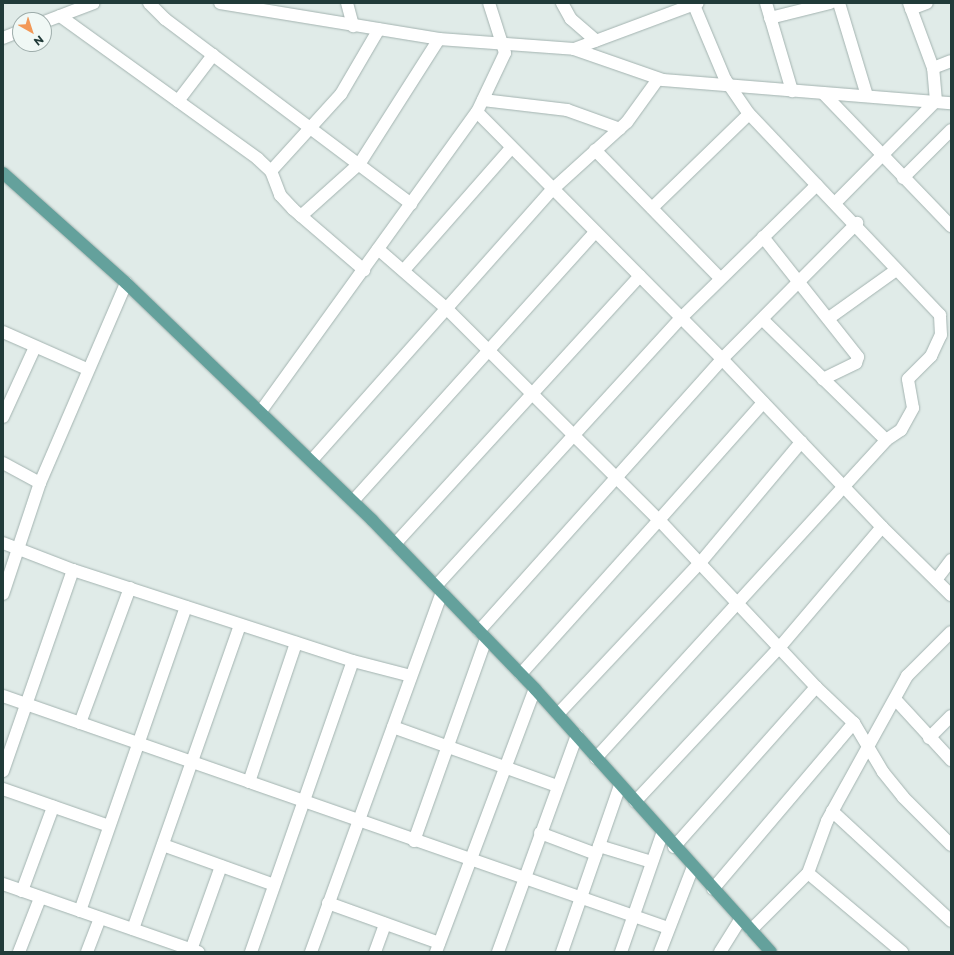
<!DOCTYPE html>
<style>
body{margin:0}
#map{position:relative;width:954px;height:955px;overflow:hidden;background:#e0ebe8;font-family:Montserrat,sans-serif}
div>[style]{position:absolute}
.roads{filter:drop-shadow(0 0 1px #a3b3b0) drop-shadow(0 0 1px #a3b3b0)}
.minor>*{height:12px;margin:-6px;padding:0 6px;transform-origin:6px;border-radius:6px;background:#fff}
.major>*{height:12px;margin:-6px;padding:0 6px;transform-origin:6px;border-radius:6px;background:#64a19c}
span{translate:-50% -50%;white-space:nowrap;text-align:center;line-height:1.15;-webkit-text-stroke:4px #f0f8f5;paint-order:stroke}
.frame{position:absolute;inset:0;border:4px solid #213b39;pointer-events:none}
.north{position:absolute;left:12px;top:12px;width:40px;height:40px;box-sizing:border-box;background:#f0f8f5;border:1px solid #9dacaa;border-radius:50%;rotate:141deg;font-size:11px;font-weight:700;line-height:16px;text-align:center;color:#213b39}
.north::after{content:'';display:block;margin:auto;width:14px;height:18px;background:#f29857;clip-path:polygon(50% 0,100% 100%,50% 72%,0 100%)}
</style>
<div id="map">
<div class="roads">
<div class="minor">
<i style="left:149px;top:3px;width:23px;rotate:45deg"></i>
<i style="left:165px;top:19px;width:308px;rotate:36.9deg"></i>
<i style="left:220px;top:3px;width:222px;rotate:9.3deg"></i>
<i style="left:439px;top:39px;width:135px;rotate:4.2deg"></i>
<i style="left:574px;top:49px;width:94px;rotate:19.2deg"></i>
<i style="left:663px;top:80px;width:289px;rotate:4.6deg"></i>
<i style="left:347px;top:3px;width:24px;rotate:75deg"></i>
<i style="left:562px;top:3px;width:18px;rotate:61deg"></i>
<i style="left:571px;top:19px;width:33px;rotate:41deg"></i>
<i style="left:766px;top:3px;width:92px;rotate:73.5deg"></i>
<i style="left:839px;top:3px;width:97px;rotate:73.2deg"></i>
<i style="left:911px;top:9px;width:17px;rotate:-21deg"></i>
<i style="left:60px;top:16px;width:244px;rotate:35.8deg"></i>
<i style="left:258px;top:159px;width:18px;rotate:43deg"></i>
<i style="left:271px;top:171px;width:26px;rotate:69deg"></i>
<i style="left:280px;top:195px;width:19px;rotate:47deg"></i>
<i style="left:293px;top:209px;width:94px;rotate:40.7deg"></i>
<i style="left:770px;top:18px;width:62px;rotate:-14deg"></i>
<i style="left:44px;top:22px;width:53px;rotate:-20.8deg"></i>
<i style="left:3px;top:38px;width:18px;rotate:-22deg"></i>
<i style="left:574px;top:49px;width:132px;rotate:-20.4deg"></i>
<i style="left:933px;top:68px;width:19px;rotate:-21deg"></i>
<i style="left:823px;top:93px;width:185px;rotate:46.1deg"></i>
<i style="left:483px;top:100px;width:85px;rotate:6.8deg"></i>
<i style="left:567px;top:110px;width:56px;rotate:19.7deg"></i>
<i style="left:178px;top:101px;width:58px;rotate:-52.7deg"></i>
<i style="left:477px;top:112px;width:348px;rotate:45.2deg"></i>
<i style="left:722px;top:359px;width:232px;rotate:46.4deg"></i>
<i style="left:882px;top:527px;width:160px;rotate:130.4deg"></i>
<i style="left:778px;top:649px;width:209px;rotate:133.1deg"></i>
<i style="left:595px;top:150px;width:179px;rotate:45.7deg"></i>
<i style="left:271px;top:171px;width:104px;rotate:-47.7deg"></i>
<i style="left:341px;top:94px;width:75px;rotate:-59.7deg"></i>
<i style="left:903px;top:178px;width:68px;rotate:-45deg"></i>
<i style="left:835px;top:203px;width:144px;rotate:-45.3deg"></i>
<i style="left:936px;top:101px;width:33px;rotate:-95deg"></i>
<i style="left:933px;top:68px;width:69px;rotate:-110.3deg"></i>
<i style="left:652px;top:208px;width:135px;rotate:-44.1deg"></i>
<i style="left:301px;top:216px;width:79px;rotate:-41.9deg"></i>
<i style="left:360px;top:163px;width:147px;rotate:-57.5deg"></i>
<i style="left:763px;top:237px;width:153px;rotate:51.6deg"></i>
<i style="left:858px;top:357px;width:6px;rotate:108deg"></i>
<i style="left:856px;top:363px;width:37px;rotate:154deg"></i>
<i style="left:378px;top:249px;width:91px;rotate:41deg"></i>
<i style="left:447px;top:309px;width:299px;rotate:44.9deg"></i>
<i style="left:659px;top:520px;width:207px;rotate:131.9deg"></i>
<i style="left:404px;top:270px;width:162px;rotate:-48.7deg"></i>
<i style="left:829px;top:318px;width:82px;rotate:-35.6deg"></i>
<i style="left:763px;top:320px;width:172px;rotate:44.3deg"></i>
<i style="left:3px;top:332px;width:92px;rotate:23.8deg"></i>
<i style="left:261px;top:411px;width:369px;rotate:-54.2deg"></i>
<i style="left:477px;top:112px;width:65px;rotate:-64.6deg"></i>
<i style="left:505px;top:53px;width:52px;rotate:-107.7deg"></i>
<i style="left:3px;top:417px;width:77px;rotate:-65.4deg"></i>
<i style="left:312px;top:460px;width:363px;rotate:-48.4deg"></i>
<i style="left:553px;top:189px;width:100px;rotate:-42.2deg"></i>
<i style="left:627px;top:122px;width:53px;rotate:-54.2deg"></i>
<i style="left:3px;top:463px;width:42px;rotate:28.4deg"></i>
<i style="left:353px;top:501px;width:362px;rotate:-48deg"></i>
<i style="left:882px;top:527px;width:97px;rotate:44.6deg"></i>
<i style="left:3px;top:543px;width:75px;rotate:21.1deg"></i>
<i style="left:73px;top:570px;width:213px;rotate:109.2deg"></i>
<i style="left:395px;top:544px;width:363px;rotate:-47.6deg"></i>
<i style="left:73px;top:570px;width:294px;rotate:18deg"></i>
<i style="left:353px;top:661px;width:60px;rotate:14.5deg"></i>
<i style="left:936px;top:580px;width:25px;rotate:-53deg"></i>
<i style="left:436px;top:586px;width:363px;rotate:-47.6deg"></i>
<i style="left:681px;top:318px;width:190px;rotate:-44.4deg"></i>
<i style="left:3px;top:594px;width:117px;rotate:-71.6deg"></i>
<i style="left:40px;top:483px;width:218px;rotate:-66.7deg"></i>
<i style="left:479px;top:631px;width:365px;rotate:-48.2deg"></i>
<i style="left:722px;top:359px;width:192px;rotate:-45.2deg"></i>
<i style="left:816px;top:687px;width:52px;rotate:43.5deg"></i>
<i style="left:854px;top:723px;width:57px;rotate:59.4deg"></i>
<i style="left:883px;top:772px;width:32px;rotate:51deg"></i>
<i style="left:903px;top:797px;width:68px;rotate:45deg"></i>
<i style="left:3px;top:696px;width:704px;rotate:19.23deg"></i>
<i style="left:895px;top:699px;width:83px;rotate:47.4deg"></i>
<i style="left:558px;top:714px;width:207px;rotate:-46.8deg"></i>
<i style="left:700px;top:563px;width:158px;rotate:-50.1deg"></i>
<i style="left:80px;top:723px;width:144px;rotate:-69.7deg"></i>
<i style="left:393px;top:727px;width:174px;rotate:19.8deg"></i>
<i style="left:929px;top:738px;width:31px;rotate:-45deg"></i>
<i style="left:596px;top:758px;width:430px;rotate:-47.6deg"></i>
<i style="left:886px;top:440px;width:18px;rotate:-34deg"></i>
<i style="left:901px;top:430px;width:25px;rotate:-61deg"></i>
<i style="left:913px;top:408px;width:29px;rotate:-100deg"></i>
<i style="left:908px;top:379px;width:33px;rotate:-45deg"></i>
<i style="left:931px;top:356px;width:23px;rotate:-65deg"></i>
<i style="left:941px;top:335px;width:20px;rotate:-93deg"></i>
<i style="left:940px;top:315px;width:277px;rotate:-133.5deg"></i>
<i style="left:749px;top:114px;width:42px;rotate:-124.4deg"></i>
<i style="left:725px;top:79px;width:82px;rotate:-112.8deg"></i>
<i style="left:249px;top:782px;width:147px;rotate:-71.3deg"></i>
<i style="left:3px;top:789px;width:112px;rotate:19.2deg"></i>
<i style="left:832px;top:811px;width:162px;rotate:42.7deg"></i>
<i style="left:540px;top:833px;width:60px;rotate:20.6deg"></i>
<i style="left:414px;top:841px;width:214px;rotate:-70.4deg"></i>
<i style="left:163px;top:845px;width:118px;rotate:19.8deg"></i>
<i style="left:599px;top:846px;width:55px;rotate:16.8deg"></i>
<i style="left:674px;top:847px;width:214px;rotate:-48.4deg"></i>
<i style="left:816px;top:687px;width:229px;rotate:-133.2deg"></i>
<i style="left:659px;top:520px;width:157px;rotate:-48.4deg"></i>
<i style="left:808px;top:873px;width:123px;rotate:40deg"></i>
<i style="left:3px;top:884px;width:207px;rotate:19.2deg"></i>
<i style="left:713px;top:889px;width:218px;rotate:-49.7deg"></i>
<i style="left:22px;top:891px;width:90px;rotate:-69.7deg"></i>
<i style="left:328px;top:903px;width:118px;rotate:19.8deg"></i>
<i style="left:80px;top:911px;width:322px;rotate:-70.8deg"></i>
<i style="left:133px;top:929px;width:322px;rotate:-70.6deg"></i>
<i style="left:751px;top:930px;width:81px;rotate:-45deg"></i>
<i style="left:808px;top:873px;width:55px;rotate:-69.9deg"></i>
<i style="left:827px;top:821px;width:166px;rotate:-61.1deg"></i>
<i style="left:907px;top:676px;width:62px;rotate:-45deg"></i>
<i style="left:191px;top:950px;width:89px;rotate:-70.3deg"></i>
<i style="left:19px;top:952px;width:58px;rotate:-68.7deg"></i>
<i style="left:87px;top:952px;width:36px;rotate:-69deg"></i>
<i style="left:251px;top:952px;width:308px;rotate:-70.7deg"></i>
<i style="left:311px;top:952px;width:383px;rotate:-70deg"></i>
<i style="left:375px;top:952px;width:30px;rotate:-70deg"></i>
<i style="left:436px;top:952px;width:281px;rotate:-69.4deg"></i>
<i style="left:498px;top:952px;width:231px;rotate:-70deg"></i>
<i style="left:562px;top:952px;width:177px;rotate:-70.8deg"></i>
<i style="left:621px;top:952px;width:125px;rotate:-70.8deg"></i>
<i style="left:660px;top:952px;width:91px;rotate:-68.8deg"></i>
<i style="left:720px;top:952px;width:39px;rotate:-58deg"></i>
</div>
<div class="major">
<i style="left:3px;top:173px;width:165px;rotate:41.8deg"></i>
<i style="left:126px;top:283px;width:342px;rotate:43.9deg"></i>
<i style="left:372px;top:520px;width:235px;rotate:46deg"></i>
<i style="left:535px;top:689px;width:353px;rotate:48.1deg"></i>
</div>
</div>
<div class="frame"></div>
<div class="north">N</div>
</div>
